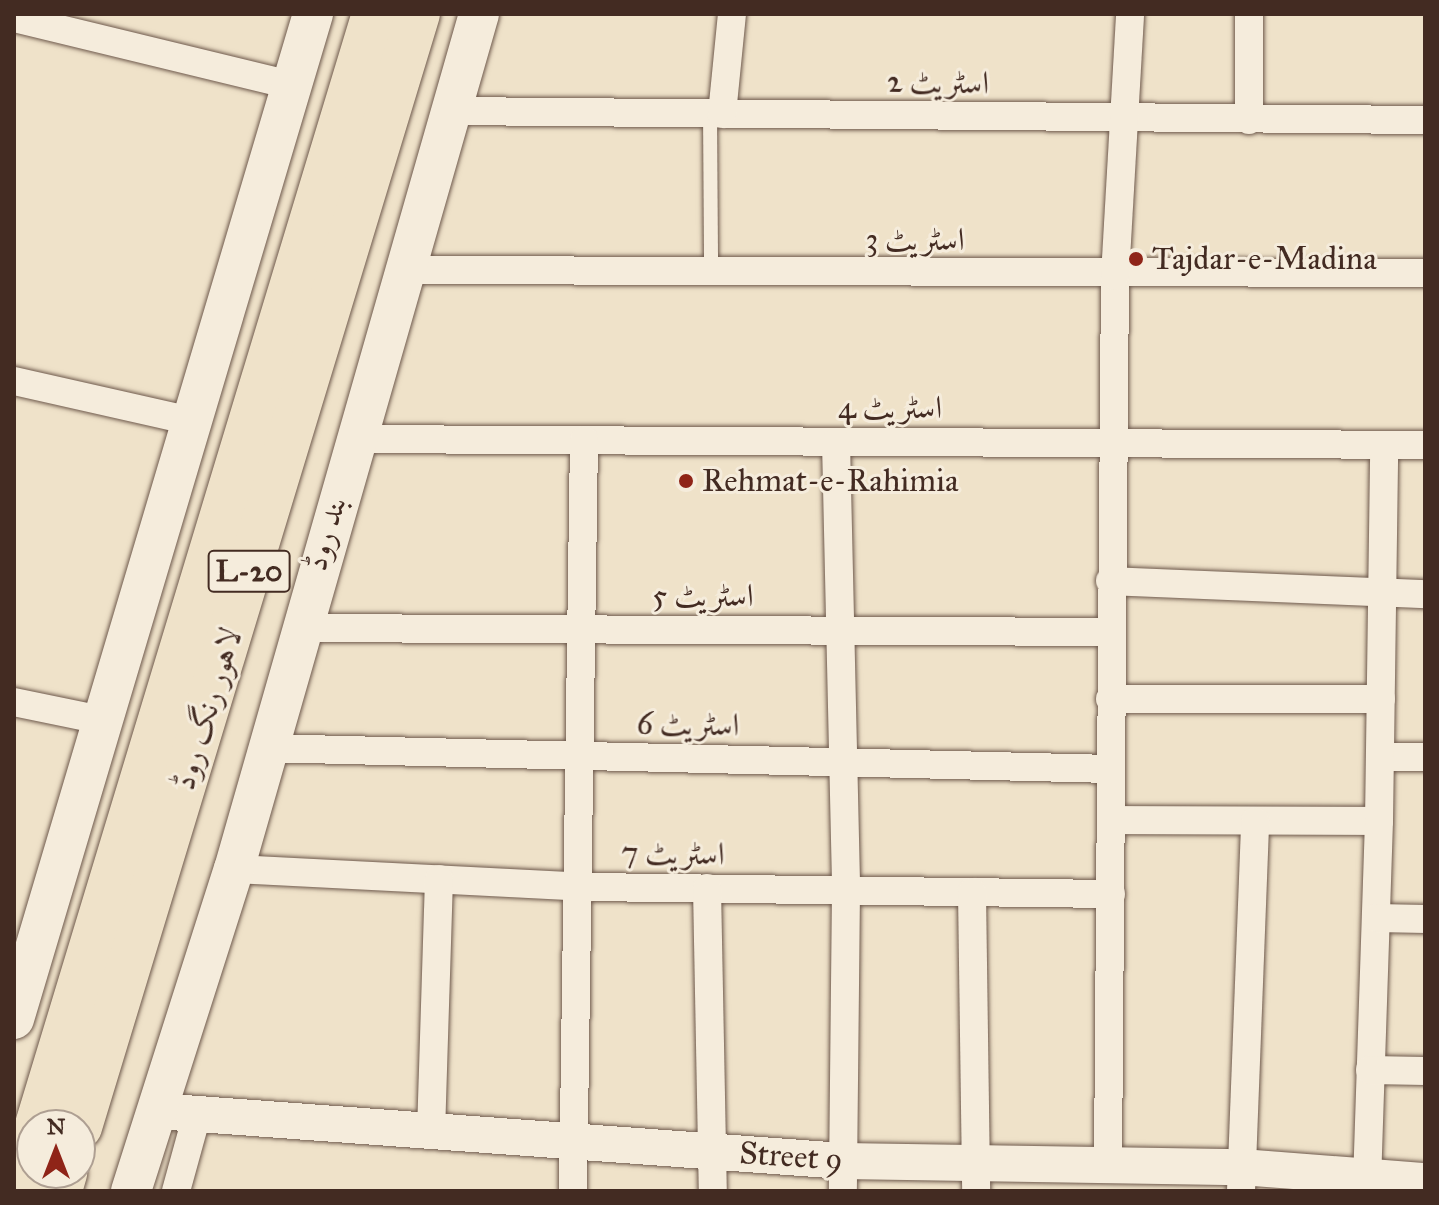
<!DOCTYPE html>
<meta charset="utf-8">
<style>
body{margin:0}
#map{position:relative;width:1439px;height:1205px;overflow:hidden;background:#efe2c9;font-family:"IM FELL Great Primer",Amiri,serif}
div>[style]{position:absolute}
.roads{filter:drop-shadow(0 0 2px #6e594c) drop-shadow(0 0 2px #6e594c)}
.service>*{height:14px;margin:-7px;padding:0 7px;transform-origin:7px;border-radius:7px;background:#f5ecdc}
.minor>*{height:28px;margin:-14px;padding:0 14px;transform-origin:14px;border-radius:14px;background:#f5ecdc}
.tertiary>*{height:36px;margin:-18px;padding:0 18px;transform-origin:18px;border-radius:18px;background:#f5ecdc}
.secondary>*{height:40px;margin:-20px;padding:0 20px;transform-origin:20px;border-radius:20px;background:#f5ecdc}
.motorway>*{height:44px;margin:-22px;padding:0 22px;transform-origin:22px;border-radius:22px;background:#efe2c9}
.dots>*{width:22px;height:22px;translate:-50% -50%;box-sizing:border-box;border:4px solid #f5ecdc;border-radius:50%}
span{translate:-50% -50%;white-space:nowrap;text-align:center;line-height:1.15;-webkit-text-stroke:6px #f5ecdc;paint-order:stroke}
.shield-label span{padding:2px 6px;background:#f5ecdc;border:2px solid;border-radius:6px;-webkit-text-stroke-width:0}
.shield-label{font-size:30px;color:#432b22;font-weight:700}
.street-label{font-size:32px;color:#432b22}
.poi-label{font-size:32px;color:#432b22}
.left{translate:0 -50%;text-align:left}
.frame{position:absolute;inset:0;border:16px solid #432b22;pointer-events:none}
.north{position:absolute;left:16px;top:1109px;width:80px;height:80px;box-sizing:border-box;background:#f5ecdc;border:2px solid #ae9f92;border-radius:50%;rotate:0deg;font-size:22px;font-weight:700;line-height:32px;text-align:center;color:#432b22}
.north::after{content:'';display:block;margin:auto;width:28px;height:36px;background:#8f2418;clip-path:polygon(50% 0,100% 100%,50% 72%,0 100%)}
</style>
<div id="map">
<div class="roads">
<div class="service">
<i style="left:710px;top:113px;width:159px;rotate:89.6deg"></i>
</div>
<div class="minor">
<i style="left:14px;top:18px;width:286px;rotate:13.6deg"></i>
<i style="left:451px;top:111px;width:974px;rotate:0.53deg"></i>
<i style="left:722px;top:114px;width:100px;rotate:-84.3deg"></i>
<i style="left:1249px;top:120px;width:106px;rotate:-90deg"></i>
<i style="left:404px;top:270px;width:1021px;rotate:0.17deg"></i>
<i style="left:14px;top:381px;width:181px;rotate:12.7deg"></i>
<i style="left:354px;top:439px;width:1071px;rotate:0.32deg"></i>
<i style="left:836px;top:442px;width:448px;rotate:88.7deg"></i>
<i style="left:846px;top:890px;width:301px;rotate:90.6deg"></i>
<i style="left:1110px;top:581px;width:315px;rotate:2.4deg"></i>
<i style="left:298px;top:628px;width:811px;rotate:0.28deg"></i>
<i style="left:1110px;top:699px;width:271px"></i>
<i style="left:14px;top:702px;width:90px;rotate:11.6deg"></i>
<i style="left:264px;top:748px;width:847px;rotate:1.42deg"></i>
<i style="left:1380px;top:757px;width:45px"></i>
<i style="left:1111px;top:820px;width:268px;rotate:0.2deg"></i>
<i style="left:1379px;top:821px;width:356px;rotate:91.9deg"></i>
<i style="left:1379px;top:821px;width:376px;rotate:-89.2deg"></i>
<i style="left:234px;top:869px;width:355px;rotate:2.9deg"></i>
<i style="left:589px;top:887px;width:522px;rotate:0.77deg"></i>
<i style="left:707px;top:888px;width:303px;rotate:88.9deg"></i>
<i style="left:972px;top:892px;width:299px;rotate:89.2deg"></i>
<i style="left:1377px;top:918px;width:48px;rotate:1.2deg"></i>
<i style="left:1370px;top:1070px;width:55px;rotate:1deg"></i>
<i style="left:431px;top:1133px;width:254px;rotate:-88.2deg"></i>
<i style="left:1108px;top:1165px;width:889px;rotate:-89.55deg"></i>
<i style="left:1115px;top:276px;width:262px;rotate:-86.7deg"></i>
<i style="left:176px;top:1191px;width:79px;rotate:-74.6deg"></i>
<i style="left:573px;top:1191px;width:751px;rotate:-89.16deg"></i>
<i style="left:1241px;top:1191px;width:370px;rotate:-87.8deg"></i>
</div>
<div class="tertiary">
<i style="left:157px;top:1111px;width:688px;rotate:4.17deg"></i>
<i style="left:843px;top:1161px;width:398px;rotate:0.9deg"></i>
<i style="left:1241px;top:1167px;width:185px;rotate:4.4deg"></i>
</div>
<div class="secondary">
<i style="left:14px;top:1019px;width:1049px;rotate:-73.43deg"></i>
<i style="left:131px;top:1191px;width:338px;rotate:-72.3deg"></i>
<i style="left:234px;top:869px;width:889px;rotate:-74.01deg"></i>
</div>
<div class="motorway">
<i style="left:37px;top:1125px;width:1161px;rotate:-73.13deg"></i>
<i style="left:80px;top:1127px;width:1163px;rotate:-73.11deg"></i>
<i style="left:16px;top:1191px;width:52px;rotate:-71.9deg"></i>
<i style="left:60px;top:1191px;width:19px;rotate:-74deg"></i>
</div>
</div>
<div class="dots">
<i style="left:1136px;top:259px;background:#8f2418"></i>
<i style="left:686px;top:481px;background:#8f2418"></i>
</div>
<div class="shield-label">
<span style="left:249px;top:571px">L-20</span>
</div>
<div class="street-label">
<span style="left:938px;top:83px;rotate:1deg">اسٹریٹ 2</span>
<span style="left:915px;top:240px">اسٹریٹ 3</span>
<span style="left:890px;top:408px">اسٹریٹ 4</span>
<span style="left:326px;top:534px;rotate:-74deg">بند روڈ</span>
<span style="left:703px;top:596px">اسٹریٹ 5</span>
<span style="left:208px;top:709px;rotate:-73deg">لاہور رنگ روڈ</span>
<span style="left:688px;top:725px;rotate:1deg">اسٹریٹ 6</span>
<span style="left:673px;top:854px;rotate:1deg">اسٹریٹ 7</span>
<span style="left:791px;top:1157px;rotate:4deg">Street 9</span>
</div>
<div class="poi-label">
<span class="left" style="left:1152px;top:259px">Tajdar-e-Madina</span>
<span class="left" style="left:702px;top:481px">Rehmat-e-Rahimia</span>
</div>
<div class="frame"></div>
<div class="north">N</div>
</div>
